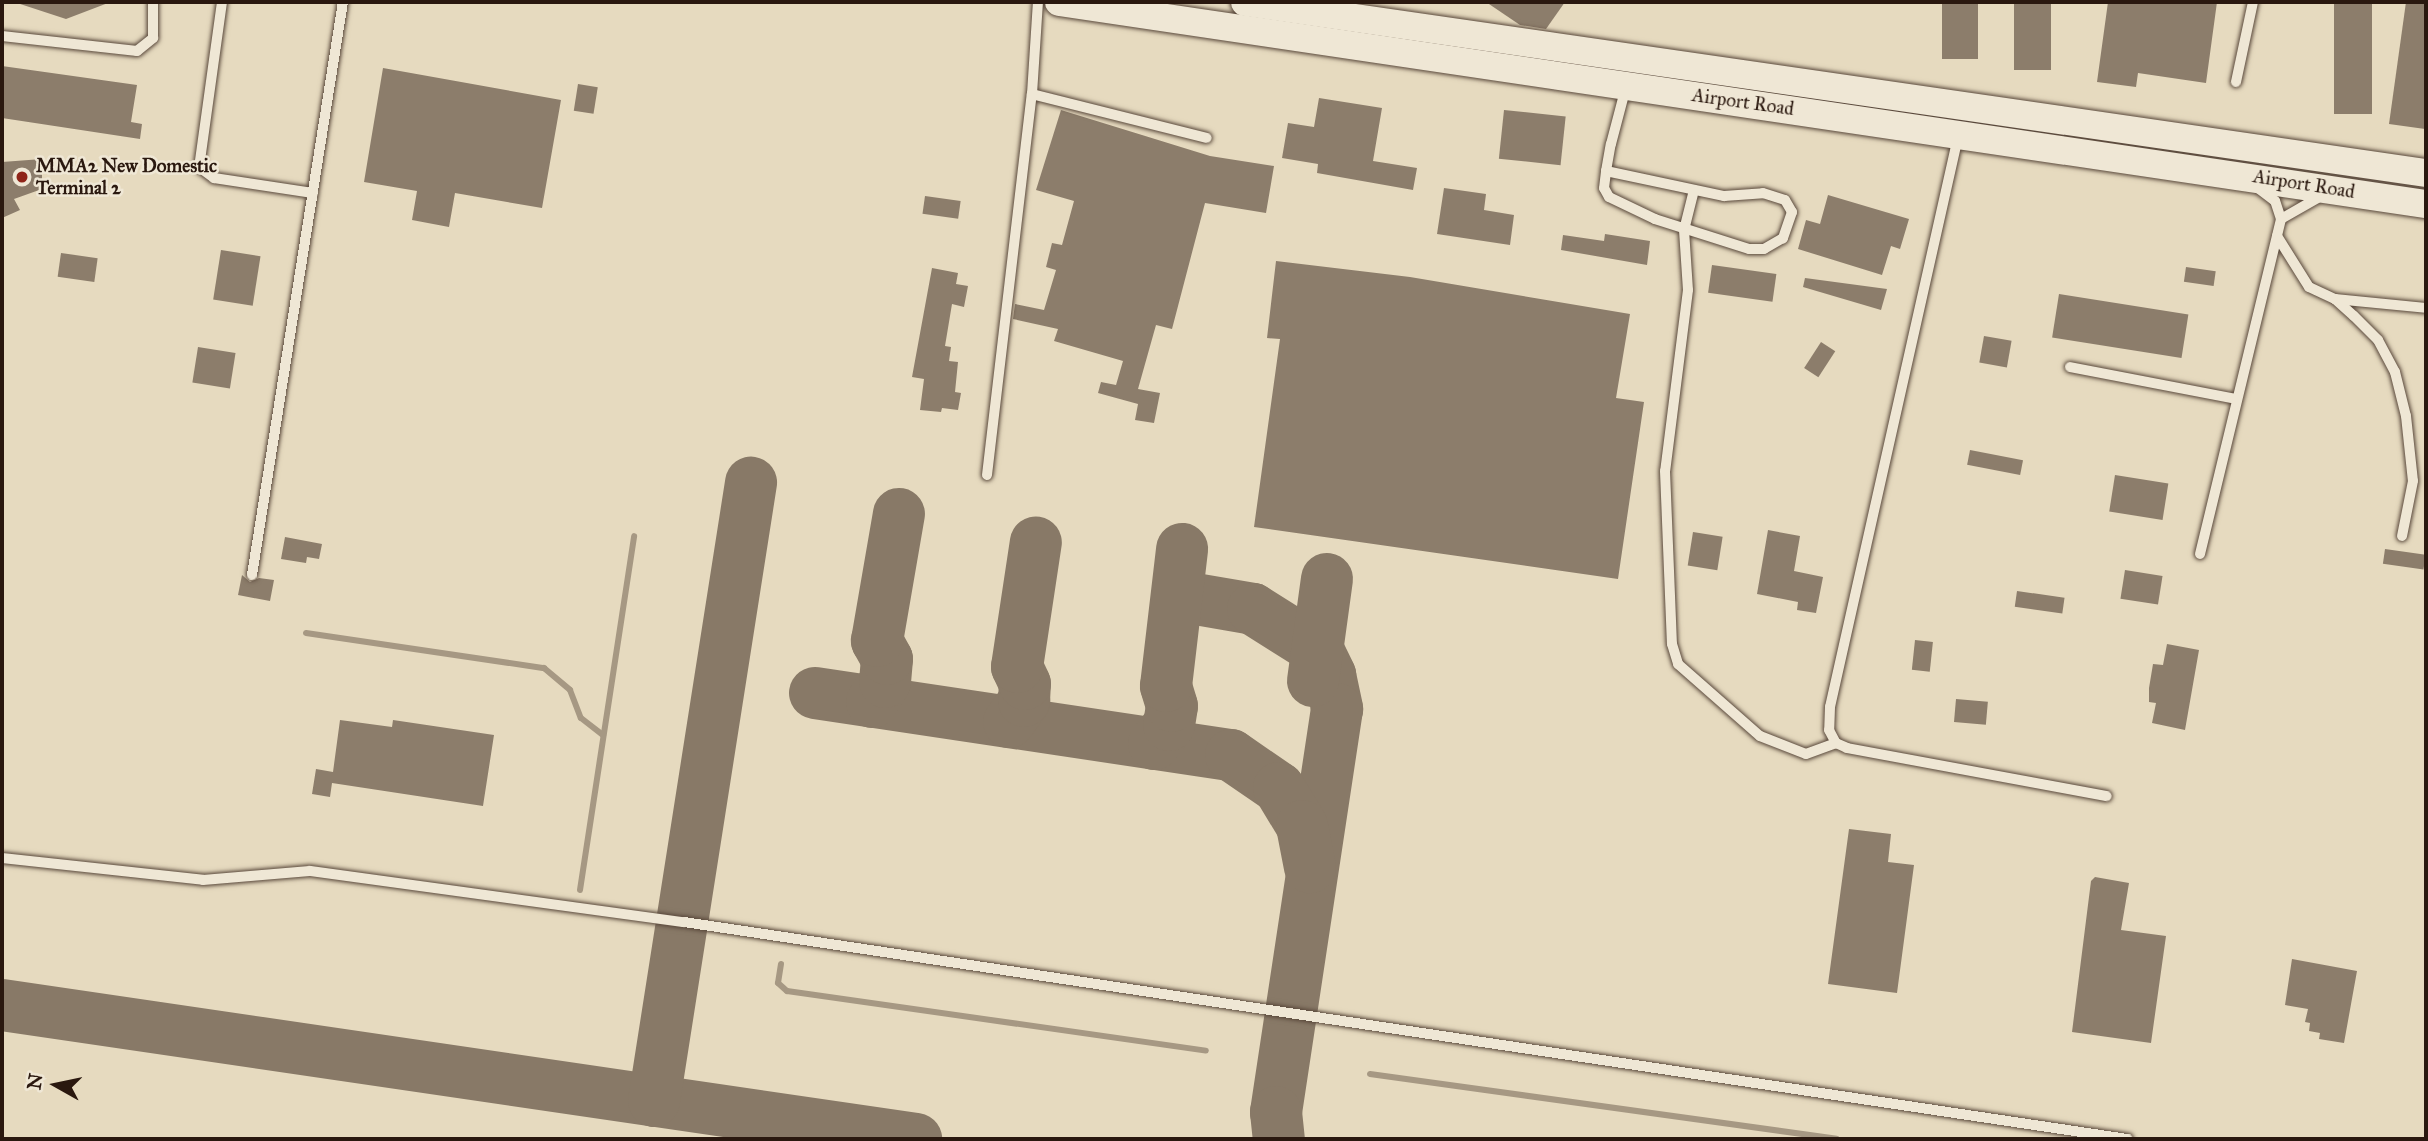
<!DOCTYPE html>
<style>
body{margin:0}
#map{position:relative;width:2428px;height:1141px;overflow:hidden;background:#e6dabf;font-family:"IM FELL Great Primer",serif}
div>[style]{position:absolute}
.stream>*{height:6px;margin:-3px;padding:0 3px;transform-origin:3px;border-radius:3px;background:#a69883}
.taxiway>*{height:52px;margin:-26px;padding:0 26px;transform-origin:26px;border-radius:26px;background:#887967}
.building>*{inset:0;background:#8c7d6b;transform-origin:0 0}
.roads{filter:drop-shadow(0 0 2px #59483b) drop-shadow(0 0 2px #59483b)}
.service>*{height:10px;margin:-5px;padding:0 5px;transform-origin:5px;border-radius:5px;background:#efe7d5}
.secondary>*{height:28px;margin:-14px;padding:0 14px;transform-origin:14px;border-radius:14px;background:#efe7d5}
.dots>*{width:19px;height:19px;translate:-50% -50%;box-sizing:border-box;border:4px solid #efe7d5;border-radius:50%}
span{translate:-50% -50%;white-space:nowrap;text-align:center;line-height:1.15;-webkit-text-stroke:5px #efe7d5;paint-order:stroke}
.street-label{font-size:19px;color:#2a180f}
.poi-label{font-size:19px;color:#2a180f;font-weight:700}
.left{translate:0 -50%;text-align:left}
.frame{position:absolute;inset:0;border:4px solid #2a180f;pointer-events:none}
.north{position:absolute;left:21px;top:1050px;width:70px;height:70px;-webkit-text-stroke:5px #efe7d5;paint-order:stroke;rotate:279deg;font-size:19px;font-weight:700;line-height:28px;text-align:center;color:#2a180f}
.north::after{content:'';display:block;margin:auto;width:24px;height:32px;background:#2a180f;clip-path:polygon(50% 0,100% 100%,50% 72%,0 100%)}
</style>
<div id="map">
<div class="stream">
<i style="left:306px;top:633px;width:241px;rotate:8.4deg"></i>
<i style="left:544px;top:668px;width:34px;rotate:40deg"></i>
<i style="left:570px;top:690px;width:30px;rotate:69deg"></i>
<i style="left:581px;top:718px;width:28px;rotate:38deg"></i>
<i style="left:580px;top:890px;width:358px;rotate:-81.3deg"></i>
<i style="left:781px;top:964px;width:19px;rotate:99deg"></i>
<i style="left:778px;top:983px;width:12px;rotate:42deg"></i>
<i style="left:787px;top:991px;width:423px;rotate:8.1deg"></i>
<i style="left:1370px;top:1074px;width:471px;rotate:7.9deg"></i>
</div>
<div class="taxiway">
<i style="left:1178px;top:596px;width:76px;rotate:9.8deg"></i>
<i style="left:1253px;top:609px;width:77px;rotate:32.2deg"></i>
<i style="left:1318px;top:650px;width:28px;rotate:64deg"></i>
<i style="left:1330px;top:675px;width:35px;rotate:78deg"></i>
<i style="left:1337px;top:709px;width:408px;rotate:98.6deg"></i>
<i style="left:1276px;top:1112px;width:27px;rotate:84deg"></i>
<i style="left:1313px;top:681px;width:103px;rotate:-82.2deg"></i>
<i style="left:815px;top:693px;width:421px;rotate:8.5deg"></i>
<i style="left:1231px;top:755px;width:58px;rotate:34.5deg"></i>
<i style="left:1279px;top:788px;width:44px;rotate:58.8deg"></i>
<i style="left:1302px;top:826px;width:42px;rotate:79deg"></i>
<i style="left:872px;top:702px;width:24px;rotate:-57deg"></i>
<i style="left:885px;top:682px;width:23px;rotate:-85deg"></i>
<i style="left:887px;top:659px;width:21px;rotate:-119deg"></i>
<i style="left:877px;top:641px;width:129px;rotate:-80.2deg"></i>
<i style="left:1009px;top:722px;width:26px;rotate:-54deg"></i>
<i style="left:1024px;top:701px;width:17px;rotate:-87deg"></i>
<i style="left:1025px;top:684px;width:19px;rotate:-115deg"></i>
<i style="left:1017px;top:667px;width:126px;rotate:-81.4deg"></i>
<i style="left:1154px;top:744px;width:24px;rotate:-52deg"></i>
<i style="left:1169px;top:725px;width:19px;rotate:-81deg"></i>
<i style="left:1172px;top:706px;width:21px;rotate:-107deg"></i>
<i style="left:1166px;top:686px;width:138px;rotate:-83.3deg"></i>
<i style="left:2px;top:1005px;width:924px;rotate:8.34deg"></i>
<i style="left:654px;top:1101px;width:626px;rotate:-81.08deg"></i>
</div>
<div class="building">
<i style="clip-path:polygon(14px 2px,107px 2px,108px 3px,66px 19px)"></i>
<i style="clip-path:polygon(1486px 2px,1565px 2px,1546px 29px,1520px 25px)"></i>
<i style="left:1942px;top:2px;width:36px;height:57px"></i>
<i style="left:2014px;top:2px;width:37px;height:68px"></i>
<i style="clip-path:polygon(2108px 2px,2217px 2px,2206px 83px,2138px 73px,2136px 87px,2097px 82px)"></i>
<i style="left:2334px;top:2px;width:38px;height:112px"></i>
<i style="clip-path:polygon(2406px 2px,2426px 2px,2425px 129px,2389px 124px)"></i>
<i style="clip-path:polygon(2px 66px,137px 85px,131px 122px,142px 124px,140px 139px,2px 118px)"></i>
<i style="clip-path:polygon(383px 68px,561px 100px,542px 208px,455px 193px,449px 227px,412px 220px,417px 191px,364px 182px)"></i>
<i style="left:578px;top:84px;width:20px;height:27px;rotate:9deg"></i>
<i style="clip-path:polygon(1319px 98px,1382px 108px,1373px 161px,1417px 168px,1413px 190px,1317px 173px,1318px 164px,1282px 158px,1288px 123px,1314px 127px)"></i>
<i style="clip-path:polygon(1061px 110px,1210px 156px,1274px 166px,1266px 213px,1205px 203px,1172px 329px,1156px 325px,1138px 389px,1160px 393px,1154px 423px,1135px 420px,1138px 404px,1098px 393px,1101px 382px,1116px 385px,1123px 361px,1054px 341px,1058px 329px,1013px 319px,1015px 304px,1044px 310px,1056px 270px,1046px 267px,1052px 243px,1062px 245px,1074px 201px,1036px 190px)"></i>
<i style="left:1504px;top:110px;width:62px;height:49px;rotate:6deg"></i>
<i style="clip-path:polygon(42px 159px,42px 189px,14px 199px,20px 210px,2px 218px,2px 162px)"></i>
<i style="clip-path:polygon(1444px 188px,1486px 194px,1484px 210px,1514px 215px,1510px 245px,1437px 234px)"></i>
<i style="clip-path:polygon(1828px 195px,1909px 219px,1900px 249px,1891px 246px,1882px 275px,1798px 249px,1806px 220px,1820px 224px)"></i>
<i style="left:925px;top:196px;width:36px;height:18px;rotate:8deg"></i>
<i style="clip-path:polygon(1605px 234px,1650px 241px,1647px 265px,1561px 250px,1563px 235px,1604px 241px)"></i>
<i style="left:221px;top:250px;width:40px;height:50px;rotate:9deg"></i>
<i style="left:61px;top:253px;width:37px;height:24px;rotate:8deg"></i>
<i style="clip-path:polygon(1276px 261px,1410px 277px,1630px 314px,1616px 398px,1644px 402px,1618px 579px,1254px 527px,1280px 339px,1267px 338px)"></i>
<i style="left:1712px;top:265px;width:65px;height:28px;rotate:8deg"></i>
<i style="left:2186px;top:267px;width:30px;height:15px;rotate:8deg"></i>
<i style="clip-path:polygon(932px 268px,958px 273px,956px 284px,968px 286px,964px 307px,952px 304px,945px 346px,951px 347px,949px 361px,958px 362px,955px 392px,961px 393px,958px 410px,942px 408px,941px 412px,920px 410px,924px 379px,912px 377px)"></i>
<i style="clip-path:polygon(1805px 278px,1887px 289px,1881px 310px,1803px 287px)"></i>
<i style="left:2059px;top:294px;width:131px;height:44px;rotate:9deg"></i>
<i style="left:1984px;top:336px;width:28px;height:27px;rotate:10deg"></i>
<i style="left:1821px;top:342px;width:17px;height:31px;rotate:33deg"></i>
<i style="left:198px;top:347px;width:38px;height:36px;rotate:9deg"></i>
<i style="left:1970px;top:450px;width:54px;height:15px;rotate:11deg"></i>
<i style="left:2115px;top:475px;width:54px;height:37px;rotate:9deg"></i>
<i style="clip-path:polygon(1768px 530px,1800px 536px,1794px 571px,1823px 577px,1816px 613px,1797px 610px,1798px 602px,1757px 594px)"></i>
<i style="left:1693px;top:532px;width:30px;height:34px;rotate:9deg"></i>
<i style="clip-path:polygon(285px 537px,322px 544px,319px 559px,307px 557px,306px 563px,281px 559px)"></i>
<i style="left:2385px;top:549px;width:41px;height:15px;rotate:8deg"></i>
<i style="left:2125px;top:570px;width:38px;height:29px;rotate:9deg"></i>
<i style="clip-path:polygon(242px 575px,250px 582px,259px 578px,274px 580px,270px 601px,238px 595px)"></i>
<i style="left:2017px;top:591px;width:48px;height:16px;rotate:8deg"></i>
<i style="left:1915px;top:640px;width:18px;height:30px;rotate:6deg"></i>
<i style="clip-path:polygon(2167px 644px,2199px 650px,2185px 730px,2152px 723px,2156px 703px,2149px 702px,2149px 688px,2153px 664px,2163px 665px)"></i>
<i style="left:1956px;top:699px;width:32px;height:23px;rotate:5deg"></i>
<i style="clip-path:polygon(340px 720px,392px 727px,393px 720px,494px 735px,483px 806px,332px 783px,330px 797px,312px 794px,316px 769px,333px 772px)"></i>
<i style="clip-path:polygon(1849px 829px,1891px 834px,1888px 862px,1914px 865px,1897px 993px,1828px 984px)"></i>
<i style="clip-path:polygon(2095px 877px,2129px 883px,2121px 930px,2166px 936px,2151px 1043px,2072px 1032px,2091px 881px)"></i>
<i style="clip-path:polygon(2292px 959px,2357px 971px,2344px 1043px,2319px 1039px,2320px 1033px,2309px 1031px,2310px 1023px,2305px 1022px,2308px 1009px,2285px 1005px)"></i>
</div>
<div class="roads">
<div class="service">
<i style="left:222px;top:2px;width:167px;rotate:97.9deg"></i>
<i style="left:199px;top:167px;width:19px;rotate:36deg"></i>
<i style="left:214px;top:178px;width:100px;rotate:8.6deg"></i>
<i style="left:2px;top:36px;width:136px;rotate:6.3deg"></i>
<i style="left:137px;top:51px;width:21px;rotate:-39deg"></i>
<i style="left:153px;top:38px;width:36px;rotate:-90deg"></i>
<i style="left:2236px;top:82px;width:82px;rotate:-78deg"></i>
<i style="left:1032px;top:94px;width:180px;rotate:14.1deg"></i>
<i style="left:1958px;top:137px;width:584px;rotate:102.66deg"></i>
<i style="left:1830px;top:707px;width:23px;rotate:92deg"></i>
<i style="left:1829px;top:730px;width:15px;rotate:62deg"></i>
<i style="left:1836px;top:743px;width:12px;rotate:24deg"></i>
<i style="left:1847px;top:748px;width:264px;rotate:10.5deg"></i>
<i style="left:1606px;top:171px;width:121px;rotate:12deg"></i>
<i style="left:1724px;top:196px;width:39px;rotate:-4deg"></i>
<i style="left:1763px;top:193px;width:23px;rotate:18deg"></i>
<i style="left:1785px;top:200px;width:14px;rotate:60deg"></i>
<i style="left:1792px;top:212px;width:28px;rotate:109deg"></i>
<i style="left:1783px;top:238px;width:22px;rotate:150deg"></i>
<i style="left:1764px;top:249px;width:15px;rotate:180deg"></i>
<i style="left:1749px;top:249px;width:99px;rotate:-162.3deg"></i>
<i style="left:1655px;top:219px;width:51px;rotate:-154.4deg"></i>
<i style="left:1609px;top:197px;width:10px;rotate:-119deg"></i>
<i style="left:1604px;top:188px;width:17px;rotate:-83deg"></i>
<i style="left:1606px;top:171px;width:27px;rotate:-80deg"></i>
<i style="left:1611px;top:144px;width:59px;rotate:-75.3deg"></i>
<i style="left:1694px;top:190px;width:41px;rotate:104deg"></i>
<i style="left:1684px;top:230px;width:60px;rotate:86.2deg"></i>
<i style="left:1688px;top:290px;width:182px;rotate:97.2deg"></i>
<i style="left:1665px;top:471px;width:173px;rotate:87.7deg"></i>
<i style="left:1672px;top:644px;width:21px;rotate:73deg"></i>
<i style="left:1678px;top:664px;width:109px;rotate:41.3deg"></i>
<i style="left:1760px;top:736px;width:49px;rotate:21.4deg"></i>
<i style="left:1806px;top:754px;width:32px;rotate:-20deg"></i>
<i style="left:2281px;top:219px;width:48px;rotate:-29.7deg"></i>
<i style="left:2277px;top:236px;width:60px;rotate:57.9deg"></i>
<i style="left:2309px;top:287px;width:29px;rotate:25deg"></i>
<i style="left:2335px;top:299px;width:25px;rotate:42deg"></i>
<i style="left:2354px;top:316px;width:34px;rotate:45deg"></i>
<i style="left:2378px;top:340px;width:36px;rotate:62deg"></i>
<i style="left:2395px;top:372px;width:45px;rotate:76deg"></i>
<i style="left:2406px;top:416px;width:65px;rotate:83.9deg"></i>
<i style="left:2413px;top:481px;width:56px;rotate:101.3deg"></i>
<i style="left:2335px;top:299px;width:91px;rotate:5.6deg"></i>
<i style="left:2070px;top:367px;width:169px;rotate:10.9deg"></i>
<i style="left:987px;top:475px;width:384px;rotate:-83.3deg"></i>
<i style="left:1032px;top:94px;width:92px;rotate:-86.3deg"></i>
<i style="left:2200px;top:554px;width:345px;rotate:-76.4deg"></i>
<i style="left:2281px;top:219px;width:19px;rotate:-108deg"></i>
<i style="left:2275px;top:201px;width:21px;rotate:-143deg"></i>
<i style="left:252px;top:575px;width:580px;rotate:-80.98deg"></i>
<i style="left:2px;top:858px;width:202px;rotate:6.2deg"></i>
<i style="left:203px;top:880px;width:107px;rotate:-4.8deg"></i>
<i style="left:310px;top:871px;width:377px;rotate:7.8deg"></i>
<i style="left:684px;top:922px;width:1460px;rotate:8.55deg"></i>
</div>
<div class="secondary">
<i style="left:1059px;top:2px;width:1382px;rotate:8.41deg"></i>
<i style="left:1245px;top:2px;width:1193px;rotate:8.24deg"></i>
</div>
</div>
<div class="dots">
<i style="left:22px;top:177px;background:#8f2418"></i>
</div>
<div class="street-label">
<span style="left:1743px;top:102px;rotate:8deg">Airport Road</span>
<span style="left:2304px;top:184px;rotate:9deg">Airport Road</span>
</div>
<div class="poi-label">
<span class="left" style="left:36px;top:177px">MMA2 New Domestic<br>Terminal 2</span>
</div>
<div class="frame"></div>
<div class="north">N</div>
</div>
